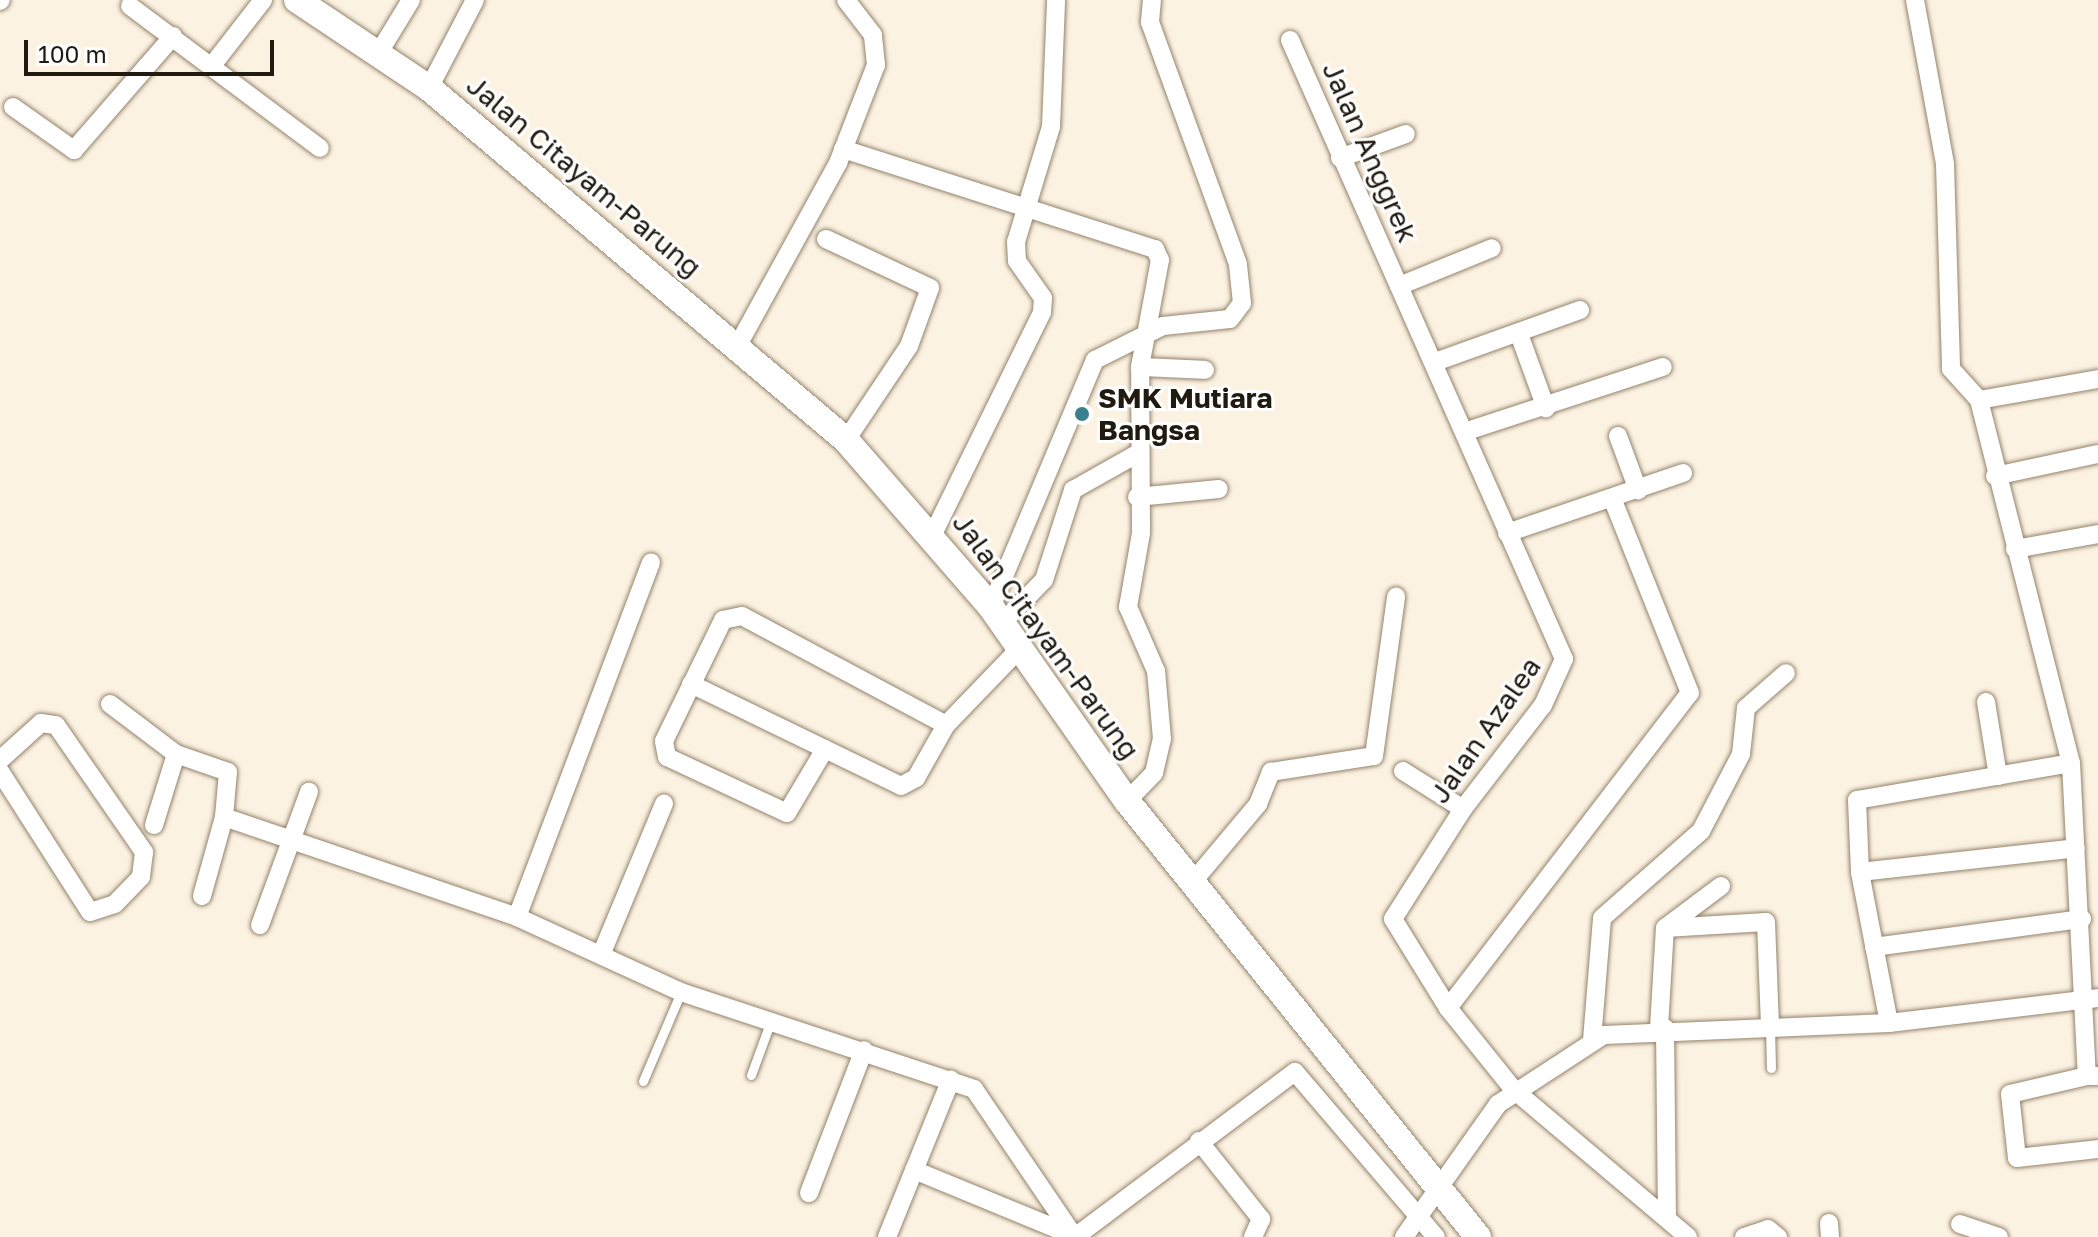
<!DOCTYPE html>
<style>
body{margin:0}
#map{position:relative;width:2098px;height:1237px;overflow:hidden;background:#fcf2e2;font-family:"Golos Text",sans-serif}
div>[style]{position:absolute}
.roads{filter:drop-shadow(0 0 2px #93836b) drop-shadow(0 0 2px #93836b)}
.lane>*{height:9px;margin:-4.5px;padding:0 4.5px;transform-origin:4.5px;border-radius:4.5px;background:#fff}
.street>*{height:18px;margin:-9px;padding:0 9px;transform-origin:9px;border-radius:9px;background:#fff}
.secondary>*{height:26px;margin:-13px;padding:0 13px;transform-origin:13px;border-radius:13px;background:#fff}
.dots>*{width:22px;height:22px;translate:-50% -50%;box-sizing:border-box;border:4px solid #fff;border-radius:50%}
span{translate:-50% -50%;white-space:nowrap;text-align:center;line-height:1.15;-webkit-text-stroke:6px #fff;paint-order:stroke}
.street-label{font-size:28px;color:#211a11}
.poi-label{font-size:28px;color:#211a11;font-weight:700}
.left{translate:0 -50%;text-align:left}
.scale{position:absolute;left:24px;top:40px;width:250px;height:36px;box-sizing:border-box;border:4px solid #211a11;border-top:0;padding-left:10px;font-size:24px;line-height:28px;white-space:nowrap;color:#211a11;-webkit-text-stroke:6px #fff;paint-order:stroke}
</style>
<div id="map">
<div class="roads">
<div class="lane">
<i style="left:1770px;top:1027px;width:41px;rotate:88.6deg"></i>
<i style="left:751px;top:1075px;width:55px;rotate:-69.9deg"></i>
<i style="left:643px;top:1081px;width:97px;rotate:-66.9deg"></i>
</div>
<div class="street">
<i style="left:1915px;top:0;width:167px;rotate:79.6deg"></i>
<i style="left:1945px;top:164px;width:205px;rotate:88.3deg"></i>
<i style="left:1951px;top:369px;width:42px;rotate:47.9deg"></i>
<i style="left:1979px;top:400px;width:374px;rotate:75.8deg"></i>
<i style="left:2071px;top:763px;width:313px;rotate:87.1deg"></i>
<i style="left:2087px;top:1076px;width:11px"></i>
<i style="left:0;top:1px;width:1px;rotate:-45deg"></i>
<i style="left:130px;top:6px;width:237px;rotate:36.8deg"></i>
<i style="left:1290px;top:40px;width:677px;rotate:66.12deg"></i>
<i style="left:1564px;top:659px;width:51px;rotate:114.5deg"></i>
<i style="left:1543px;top:705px;width:131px;rotate:127.6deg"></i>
<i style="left:1463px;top:809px;width:130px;rotate:122.5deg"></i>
<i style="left:1393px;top:919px;width:105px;rotate:58.3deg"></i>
<i style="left:1448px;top:1008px;width:105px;rotate:51.2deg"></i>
<i style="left:1514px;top:1090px;width:228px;rotate:40.2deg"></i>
<i style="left:378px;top:54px;width:63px;rotate:-58.6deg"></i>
<i style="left:214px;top:63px;width:80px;rotate:-52.1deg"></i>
<i style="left:429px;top:88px;width:99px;rotate:-62.4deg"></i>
<i style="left:13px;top:107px;width:75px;rotate:35.2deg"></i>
<i style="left:74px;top:150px;width:151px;rotate:-49deg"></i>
<i style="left:843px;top:149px;width:328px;rotate:17.8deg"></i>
<i style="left:1155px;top:249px;width:12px;rotate:66deg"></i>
<i style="left:1160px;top:260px;width:109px;rotate:100.6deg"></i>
<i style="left:1340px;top:158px;width:70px;rotate:-20deg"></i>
<i style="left:826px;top:239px;width:115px;rotate:25.2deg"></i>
<i style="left:930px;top:288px;width:62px;rotate:109.9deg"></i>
<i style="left:909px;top:346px;width:113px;rotate:123.8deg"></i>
<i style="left:1399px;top:286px;width:100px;rotate:-22.2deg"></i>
<i style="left:1519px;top:334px;width:79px;rotate:70deg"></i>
<i style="left:738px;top:345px;width:208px;rotate:-61.2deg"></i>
<i style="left:838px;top:163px;width:105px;rotate:-68.8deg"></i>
<i style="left:876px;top:65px;width:30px;rotate:-96deg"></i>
<i style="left:873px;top:35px;width:44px;rotate:-127.6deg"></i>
<i style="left:1435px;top:362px;width:154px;rotate:-19.7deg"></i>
<i style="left:1979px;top:400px;width:121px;rotate:-10deg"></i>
<i style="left:1464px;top:432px;width:209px;rotate:-18.1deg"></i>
<i style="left:1618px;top:436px;width:58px;rotate:69.7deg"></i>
<i style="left:1995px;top:476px;width:105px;rotate:-12.1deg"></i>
<i style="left:1137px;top:497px;width:82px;rotate:-5.6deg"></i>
<i style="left:1507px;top:533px;width:186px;rotate:-18.8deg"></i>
<i style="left:933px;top:534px;width:247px;rotate:-63.8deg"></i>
<i style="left:1042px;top:312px;width:14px;rotate:-86deg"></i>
<i style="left:1043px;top:298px;width:45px;rotate:-125.1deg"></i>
<i style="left:1017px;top:261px;width:19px;rotate:-93deg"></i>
<i style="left:1016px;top:242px;width:120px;rotate:-73.1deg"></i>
<i style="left:1051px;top:127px;width:127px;rotate:-87.7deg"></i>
<i style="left:2015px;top:549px;width:84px;rotate:-10.2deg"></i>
<i style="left:991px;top:607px;width:268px;rotate:-67.2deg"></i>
<i style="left:1095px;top:360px;width:76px;rotate:-26.6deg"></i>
<i style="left:1163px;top:326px;width:67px;rotate:-6deg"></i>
<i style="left:1230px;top:319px;width:20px;rotate:-53deg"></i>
<i style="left:1242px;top:303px;width:39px;rotate:-96deg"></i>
<i style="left:1238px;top:264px;width:258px;rotate:-110deg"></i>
<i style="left:1150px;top:22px;width:22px;rotate:-85deg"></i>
<i style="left:1002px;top:623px;width:60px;rotate:-45.7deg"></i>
<i style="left:1044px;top:580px;width:95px;rotate:-72.1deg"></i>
<i style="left:1073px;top:490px;width:73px;rotate:-29.4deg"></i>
<i style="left:691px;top:684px;width:233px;rotate:25.9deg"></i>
<i style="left:901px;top:786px;width:17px;rotate:-28deg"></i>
<i style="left:916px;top:778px;width:61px;rotate:-60.5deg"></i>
<i style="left:1986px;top:702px;width:75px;rotate:80.8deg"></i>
<i style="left:110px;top:704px;width:83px;rotate:37.1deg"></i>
<i style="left:176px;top:754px;width:55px;rotate:19.1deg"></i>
<i style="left:228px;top:772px;width:45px;rotate:95.1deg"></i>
<i style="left:224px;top:817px;width:310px;rotate:18.8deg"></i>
<i style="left:517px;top:917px;width:180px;rotate:24.6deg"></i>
<i style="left:681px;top:992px;width:309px;rotate:18.3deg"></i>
<i style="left:974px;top:1089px;width:178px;rotate:55.8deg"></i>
<i style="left:825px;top:749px;width:74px;rotate:120.7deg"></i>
<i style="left:787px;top:813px;width:132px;rotate:-155deg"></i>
<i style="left:667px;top:757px;width:16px;rotate:-101deg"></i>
<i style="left:664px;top:741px;width:135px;rotate:-64deg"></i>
<i style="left:723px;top:620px;width:19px;rotate:-12deg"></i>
<i style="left:742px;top:616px;width:231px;rotate:28.1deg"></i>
<i style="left:946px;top:725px;width:107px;rotate:-46.1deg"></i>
<i style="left:0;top:760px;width:55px;rotate:-42.1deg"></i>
<i style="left:41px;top:723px;width:15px;rotate:8deg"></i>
<i style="left:56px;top:725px;width:155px;rotate:55.3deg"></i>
<i style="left:144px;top:852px;width:25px;rotate:97deg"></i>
<i style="left:141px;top:877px;width:37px;rotate:134deg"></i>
<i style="left:115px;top:904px;width:26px;rotate:162deg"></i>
<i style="left:90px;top:912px;width:167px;rotate:-122.6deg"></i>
<i style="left:1403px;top:771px;width:71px;rotate:32.3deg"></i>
<i style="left:1127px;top:801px;width:39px;rotate:-46deg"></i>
<i style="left:1154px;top:773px;width:35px;rotate:-77deg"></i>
<i style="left:1162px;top:739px;width:68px;rotate:-95deg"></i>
<i style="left:1156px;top:671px;width:70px;rotate:-113.6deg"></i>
<i style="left:1128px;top:607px;width:75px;rotate:-80deg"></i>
<i style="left:1141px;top:533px;width:166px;rotate:-90.3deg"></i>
<i style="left:1140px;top:367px;width:65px;rotate:2.6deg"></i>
<i style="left:154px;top:825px;width:74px;rotate:-72.8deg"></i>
<i style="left:1860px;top:872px;width:217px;rotate:-6.3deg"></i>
<i style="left:1196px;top:878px;width:97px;rotate:-50deg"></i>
<i style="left:1258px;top:804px;width:35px;rotate:-68deg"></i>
<i style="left:1271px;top:772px;width:104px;rotate:-8.8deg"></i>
<i style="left:1374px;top:756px;width:161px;rotate:-82.1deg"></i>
<i style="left:1721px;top:886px;width:70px;rotate:143.1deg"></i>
<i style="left:1665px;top:928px;width:101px;rotate:-3.4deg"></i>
<i style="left:1766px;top:922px;width:105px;rotate:87.8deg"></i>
<i style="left:202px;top:896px;width:82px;rotate:-74.4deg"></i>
<i style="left:517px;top:917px;width:379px;rotate:-69.3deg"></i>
<i style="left:260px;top:925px;width:142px;rotate:-69.8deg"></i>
<i style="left:1874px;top:947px;width:210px;rotate:-7.7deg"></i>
<i style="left:601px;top:955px;width:164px;rotate:-67.4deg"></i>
<i style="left:1448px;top:1008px;width:397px;rotate:-52.5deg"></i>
<i style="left:1690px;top:693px;width:208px;rotate:-111.8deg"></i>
<i style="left:1889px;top:1023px;width:154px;rotate:-100.9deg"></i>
<i style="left:1860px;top:872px;width:72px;rotate:-92.4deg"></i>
<i style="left:1857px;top:800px;width:217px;rotate:-9.8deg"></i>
<i style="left:1659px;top:1028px;width:100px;rotate:-86.6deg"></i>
<i style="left:1665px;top:1028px;width:186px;rotate:89.4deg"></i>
<i style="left:1592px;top:1040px;width:122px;rotate:-85.3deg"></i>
<i style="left:1602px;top:918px;width:132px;rotate:-41.3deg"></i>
<i style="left:1701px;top:831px;width:87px;rotate:-62.5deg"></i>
<i style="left:1741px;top:754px;width:46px;rotate:-83.8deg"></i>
<i style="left:1746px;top:708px;width:53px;rotate:-41.2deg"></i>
<i style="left:2087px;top:1076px;width:79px;rotate:166.8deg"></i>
<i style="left:2010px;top:1094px;width:64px;rotate:83.8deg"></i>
<i style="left:2017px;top:1158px;width:81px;rotate:-6.3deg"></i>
<i style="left:1199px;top:1141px;width:100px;rotate:51.5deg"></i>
<i style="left:1261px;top:1219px;width:20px;rotate:114deg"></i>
<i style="left:914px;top:1170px;width:173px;rotate:22.4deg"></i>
<i style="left:809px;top:1193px;width:153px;rotate:-69deg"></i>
<i style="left:1829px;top:1223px;width:14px;rotate:86deg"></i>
<i style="left:1960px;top:1224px;width:41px;rotate:18.4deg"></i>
<i style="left:887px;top:1237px;width:170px;rotate:-67.9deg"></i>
<i style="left:1075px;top:1237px;width:275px;rotate:-36.9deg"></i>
<i style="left:1295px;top:1072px;width:217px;rotate:49.5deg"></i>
<i style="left:1404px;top:1237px;width:163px;rotate:-54.7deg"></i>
<i style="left:1498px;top:1104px;width:126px;rotate:-33.1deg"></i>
<i style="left:1604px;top:1035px;width:285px;rotate:-2.4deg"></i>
<i style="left:1889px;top:1023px;width:210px;rotate:-6.8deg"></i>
<i style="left:1744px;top:1237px;width:25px;rotate:-18deg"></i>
<i style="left:1768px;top:1229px;width:13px;rotate:39deg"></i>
</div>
<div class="secondary">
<i style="left:297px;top:0;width:159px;rotate:33.7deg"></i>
<i style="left:429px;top:88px;width:546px;rotate:40.17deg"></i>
<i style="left:846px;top:440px;width:221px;rotate:49deg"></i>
<i style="left:991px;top:607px;width:237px;rotate:55deg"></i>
<i style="left:1127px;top:801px;width:560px;rotate:51.16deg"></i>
</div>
</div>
<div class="dots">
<i style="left:1082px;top:414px;background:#3b808d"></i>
</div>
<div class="street-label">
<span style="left:1370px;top:152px;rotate:66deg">Jalan Anggrek</span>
<span style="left:584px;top:176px;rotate:40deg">Jalan Citayam-Parung</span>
<span style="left:1046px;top:636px;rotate:54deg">Jalan Citayam-Parung</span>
<span style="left:1485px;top:730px;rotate:-55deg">Jalan Azalea</span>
</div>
<div class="poi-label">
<span class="left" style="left:1098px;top:414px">SMK Mutiara<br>Bangsa</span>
</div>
<div class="scale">100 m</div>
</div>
